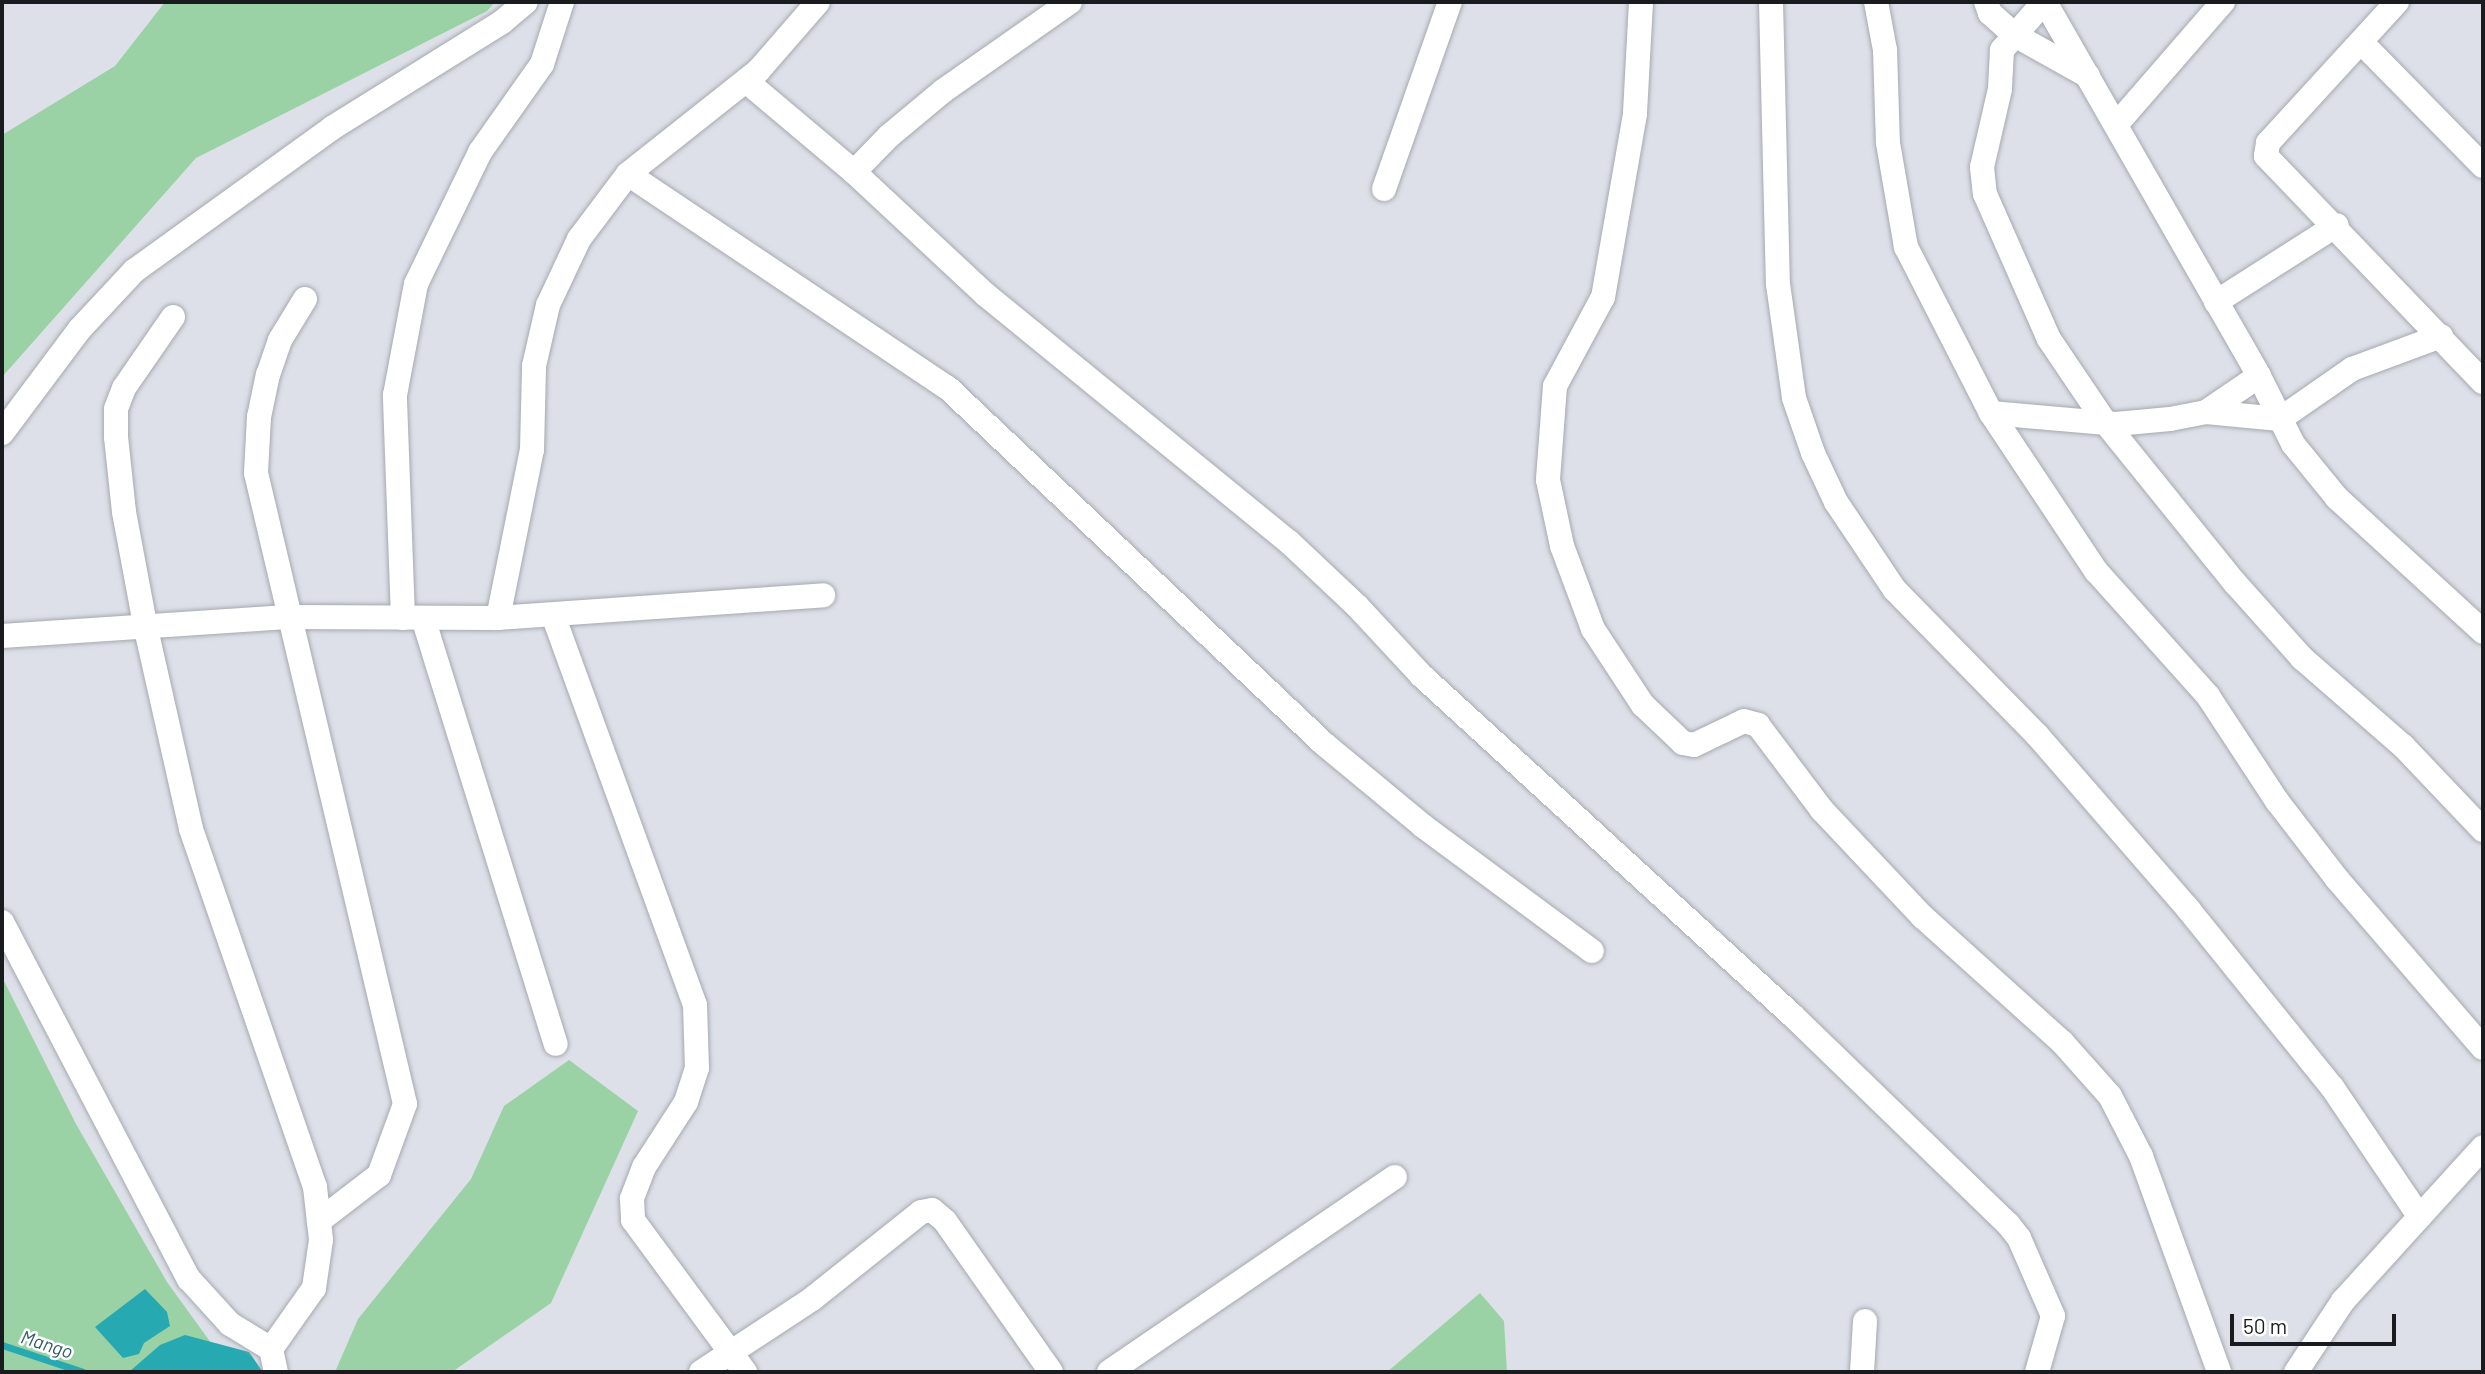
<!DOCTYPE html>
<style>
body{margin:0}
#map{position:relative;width:2485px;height:1374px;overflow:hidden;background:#dde0e8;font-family:Barlow,sans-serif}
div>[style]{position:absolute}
.green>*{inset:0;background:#9ad2a5}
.water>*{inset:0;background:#26a9b0}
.stream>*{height:7px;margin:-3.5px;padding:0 3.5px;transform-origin:3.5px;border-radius:3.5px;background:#26a9b0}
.roads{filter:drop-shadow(0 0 2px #a6a9b0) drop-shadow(0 0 2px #a6a9b0)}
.minor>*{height:24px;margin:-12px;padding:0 12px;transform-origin:12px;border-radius:12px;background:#fff}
span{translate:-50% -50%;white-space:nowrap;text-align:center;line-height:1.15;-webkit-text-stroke:5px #fff;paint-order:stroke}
.water-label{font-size:19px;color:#2e6063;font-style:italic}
.frame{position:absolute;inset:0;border:4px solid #1a1b1e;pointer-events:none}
.scale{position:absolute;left:2230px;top:1314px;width:166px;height:32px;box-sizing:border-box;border:4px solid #1a1b1e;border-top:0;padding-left:9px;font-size:21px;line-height:24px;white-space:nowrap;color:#1a1b1e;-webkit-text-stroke:5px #fff;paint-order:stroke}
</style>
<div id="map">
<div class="green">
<i style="clip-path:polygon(165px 2px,495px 2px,487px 11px,196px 158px,2px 377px,2px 135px,115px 66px)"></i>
<i style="clip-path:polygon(2px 977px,76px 1124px,167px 1282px,232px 1372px,2px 1372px)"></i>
<i style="clip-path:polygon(569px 1060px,638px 1111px,551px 1303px,452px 1372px,335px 1372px,358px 1319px,471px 1179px,504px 1106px)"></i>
<i style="clip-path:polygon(1480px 1293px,1504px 1321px,1507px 1372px,1387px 1372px)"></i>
</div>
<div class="water">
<i style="clip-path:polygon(145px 1289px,167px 1312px,170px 1326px,144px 1343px,139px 1354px,123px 1358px,95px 1327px)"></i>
<i style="clip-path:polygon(185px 1335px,249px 1352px,263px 1372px,129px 1372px,160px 1345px)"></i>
</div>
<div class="stream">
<i style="left:2px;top:1345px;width:85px;rotate:18.4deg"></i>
</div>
<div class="roads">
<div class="minor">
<i style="left:1641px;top:2px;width:112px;rotate:93.1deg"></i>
<i style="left:1635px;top:114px;width:186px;rotate:99.9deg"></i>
<i style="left:1603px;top:297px;width:101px;rotate:118.3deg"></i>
<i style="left:1555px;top:386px;width:94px;rotate:94.3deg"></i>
<i style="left:1548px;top:480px;width:67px;rotate:78deg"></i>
<i style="left:1562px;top:546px;width:89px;rotate:69.5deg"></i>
<i style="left:1593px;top:629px;width:91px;rotate:56.7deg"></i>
<i style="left:1643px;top:705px;width:55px;rotate:43.5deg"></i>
<i style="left:1683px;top:743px;width:11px;rotate:10deg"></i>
<i style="left:1694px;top:745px;width:55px;rotate:-25.6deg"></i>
<i style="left:1744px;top:721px;width:15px;rotate:16deg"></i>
<i style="left:1758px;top:725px;width:106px;rotate:53deg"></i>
<i style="left:1822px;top:810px;width:147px;rotate:46.7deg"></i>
<i style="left:1923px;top:917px;width:187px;rotate:42deg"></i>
<i style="left:2062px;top:1042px;width:72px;rotate:48.4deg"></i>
<i style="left:2110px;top:1096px;width:68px;rotate:62.7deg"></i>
<i style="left:2141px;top:1156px;width:230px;rotate:70.1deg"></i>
<i style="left:1771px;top:2px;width:282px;rotate:88.6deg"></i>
<i style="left:1778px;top:284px;width:115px;rotate:82deg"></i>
<i style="left:1794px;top:398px;width:58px;rotate:70.9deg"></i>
<i style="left:1813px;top:453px;width:54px;rotate:64.9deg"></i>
<i style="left:1836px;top:502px;width:106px;rotate:56.2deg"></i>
<i style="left:1895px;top:590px;width:203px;rotate:45.6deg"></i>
<i style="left:2037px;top:735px;width:232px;rotate:49deg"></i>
<i style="left:2189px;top:910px;width:228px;rotate:51.1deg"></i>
<i style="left:2332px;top:1087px;width:156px;rotate:56deg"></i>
<i style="left:1876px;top:2px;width:49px;rotate:79.4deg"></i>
<i style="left:1885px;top:50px;width:93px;rotate:88.2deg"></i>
<i style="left:1888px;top:143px;width:106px;rotate:80.2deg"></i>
<i style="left:1906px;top:247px;width:186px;rotate:62.9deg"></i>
<i style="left:1991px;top:413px;width:190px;rotate:56.4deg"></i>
<i style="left:2096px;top:571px;width:168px;rotate:48.1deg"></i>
<i style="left:2208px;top:696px;width:126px;rotate:56.7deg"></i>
<i style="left:2277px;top:801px;width:98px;rotate:52.4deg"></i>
<i style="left:2337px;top:879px;width:223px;rotate:49.2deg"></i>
<i style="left:1986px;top:2px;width:12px;rotate:70deg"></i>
<i style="left:1990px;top:13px;width:31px;rotate:42deg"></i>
<i style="left:2013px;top:34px;width:86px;rotate:29.2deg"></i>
<i style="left:2044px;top:2px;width:64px;rotate:131.2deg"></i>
<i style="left:2002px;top:50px;width:39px;rotate:93deg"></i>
<i style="left:2000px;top:89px;width:80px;rotate:103deg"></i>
<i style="left:1982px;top:167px;width:27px;rotate:84deg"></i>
<i style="left:1985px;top:194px;width:158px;rotate:66.2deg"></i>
<i style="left:2049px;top:339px;width:100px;rotate:56deg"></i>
<i style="left:2105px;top:422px;width:207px;rotate:51.1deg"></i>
<i style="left:2235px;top:583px;width:101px;rotate:48.2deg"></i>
<i style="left:2302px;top:658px;width:134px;rotate:41.1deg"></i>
<i style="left:2403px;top:746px;width:116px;rotate:46.4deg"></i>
<i style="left:2045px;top:2px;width:431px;rotate:60.2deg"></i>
<i style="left:2259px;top:376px;width:76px;rotate:63.4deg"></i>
<i style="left:2293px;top:444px;width:70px;rotate:50.8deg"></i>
<i style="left:2337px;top:498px;width:198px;rotate:42.5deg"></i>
<i style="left:2397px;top:2px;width:191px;rotate:132.5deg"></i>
<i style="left:2268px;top:143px;width:13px;rotate:99deg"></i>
<i style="left:2266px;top:156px;width:313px;rotate:46.2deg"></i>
<i style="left:2361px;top:42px;width:174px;rotate:45.5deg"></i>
<i style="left:746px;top:81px;width:141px;rotate:40.1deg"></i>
<i style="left:854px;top:172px;width:180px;rotate:43deg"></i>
<i style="left:986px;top:295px;width:391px;rotate:39.2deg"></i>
<i style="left:1289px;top:542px;width:93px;rotate:43.3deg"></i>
<i style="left:1357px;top:606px;width:96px;rotate:47.1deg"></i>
<i style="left:1422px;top:676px;width:502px;rotate:42.5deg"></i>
<i style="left:1792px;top:1015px;width:301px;rotate:44.1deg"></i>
<i style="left:2008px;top:1224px;width:18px;rotate:52deg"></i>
<i style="left:2019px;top:1238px;width:85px;rotate:66.4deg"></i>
<i style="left:2053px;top:1316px;width:58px;rotate:105.9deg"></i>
<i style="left:2116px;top:125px;width:163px;rotate:-49deg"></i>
<i style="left:854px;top:172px;width:50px;rotate:-45.8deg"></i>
<i style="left:889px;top:136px;width:70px;rotate:-39.8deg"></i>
<i style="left:943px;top:91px;width:155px;rotate:-35deg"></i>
<i style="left:628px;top:174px;width:385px;rotate:33.8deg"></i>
<i style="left:948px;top:388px;width:518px;rotate:43.43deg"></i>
<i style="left:1324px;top:744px;width:129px;rotate:39.6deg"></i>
<i style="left:1423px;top:826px;width:210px;rotate:36.5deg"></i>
<i style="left:1384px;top:189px;width:198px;rotate:-70.6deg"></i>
<i style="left:305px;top:299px;width:48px;rotate:121.4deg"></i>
<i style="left:280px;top:340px;width:36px;rotate:109deg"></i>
<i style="left:268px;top:374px;width:44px;rotate:101.8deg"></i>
<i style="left:259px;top:417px;width:56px;rotate:93.1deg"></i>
<i style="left:256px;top:473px;width:648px;rotate:76.71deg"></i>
<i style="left:405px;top:1104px;width:76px;rotate:110.1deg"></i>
<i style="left:379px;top:1175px;width:76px;rotate:142.5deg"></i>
<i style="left:2216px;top:302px;width:143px;rotate:-32.5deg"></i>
<i style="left:173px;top:317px;width:86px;rotate:124.6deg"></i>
<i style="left:124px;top:388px;width:22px;rotate:111deg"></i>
<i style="left:116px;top:409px;width:28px;rotate:90deg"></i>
<i style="left:116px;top:437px;width:75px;rotate:83.9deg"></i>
<i style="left:124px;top:512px;width:119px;rotate:79.4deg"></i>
<i style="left:146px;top:629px;width:205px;rotate:77.3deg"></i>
<i style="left:191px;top:829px;width:379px;rotate:70.9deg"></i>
<i style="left:315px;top:1187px;width:53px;rotate:83.5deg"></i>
<i style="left:321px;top:1240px;width:49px;rotate:98.3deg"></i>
<i style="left:314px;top:1288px;width:75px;rotate:125.2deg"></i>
<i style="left:2206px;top:412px;width:74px;rotate:5.4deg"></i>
<i style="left:2280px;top:419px;width:88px;rotate:-34.8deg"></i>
<i style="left:2352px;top:369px;width:95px;rotate:-20.3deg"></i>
<i style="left:1991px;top:413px;width:125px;rotate:5deg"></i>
<i style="left:2116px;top:424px;width:54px;rotate:-5.3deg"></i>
<i style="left:2170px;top:419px;width:37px;rotate:-11deg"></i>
<i style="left:2206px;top:412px;width:64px;rotate:-34.2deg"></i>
<i style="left:2px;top:433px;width:129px;rotate:-53.2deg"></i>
<i style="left:79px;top:330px;width:81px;rotate:-47deg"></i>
<i style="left:134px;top:271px;width:244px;rotate:-35.8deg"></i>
<i style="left:332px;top:128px;width:200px;rotate:-31.9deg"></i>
<i style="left:502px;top:22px;width:31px;rotate:-40deg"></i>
<i style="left:553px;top:615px;width:415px;rotate:70deg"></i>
<i style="left:695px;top:1005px;width:63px;rotate:88.2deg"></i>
<i style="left:697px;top:1068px;width:36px;rotate:108deg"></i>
<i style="left:686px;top:1102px;width:77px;rotate:122.9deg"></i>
<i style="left:644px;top:1167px;width:34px;rotate:111deg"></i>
<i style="left:632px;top:1199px;width:21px;rotate:87deg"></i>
<i style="left:633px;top:1220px;width:189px;rotate:53.6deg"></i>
<i style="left:403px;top:618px;width:223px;rotate:-92.1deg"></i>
<i style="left:395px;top:395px;width:113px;rotate:-79.3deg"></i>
<i style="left:416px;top:284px;width:147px;rotate:-64.1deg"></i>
<i style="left:480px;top:152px;width:108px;rotate:-54.8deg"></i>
<i style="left:542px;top:64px;width:65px;rotate:-72.1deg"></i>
<i style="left:423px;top:618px;width:446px;rotate:72.7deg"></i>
<i style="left:498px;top:618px;width:171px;rotate:-78.6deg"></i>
<i style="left:532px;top:450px;width:84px;rotate:-88.6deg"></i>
<i style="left:534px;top:366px;width:63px;rotate:-77.1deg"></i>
<i style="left:548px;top:305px;width:73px;rotate:-64.8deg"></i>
<i style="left:579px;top:239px;width:81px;rotate:-53deg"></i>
<i style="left:628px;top:174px;width:166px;rotate:-38.4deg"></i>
<i style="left:758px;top:71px;width:91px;rotate:-49deg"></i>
<i style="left:2px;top:636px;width:286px;rotate:-3.8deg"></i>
<i style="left:287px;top:617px;width:211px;rotate:0.3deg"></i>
<i style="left:498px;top:618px;width:326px;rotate:-4deg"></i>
<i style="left:2px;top:922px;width:403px;rotate:62.4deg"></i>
<i style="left:189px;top:1279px;width:61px;rotate:47.7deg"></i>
<i style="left:230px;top:1324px;width:48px;rotate:31.4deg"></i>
<i style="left:271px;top:1349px;width:24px;rotate:78deg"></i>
<i style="left:701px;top:1372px;width:133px;rotate:-33.3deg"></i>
<i style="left:812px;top:1299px;width:139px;rotate:-38.6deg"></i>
<i style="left:921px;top:1212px;width:11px;rotate:-10deg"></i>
<i style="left:932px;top:1210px;width:17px;rotate:40deg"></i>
<i style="left:945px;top:1221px;width:184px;rotate:54.9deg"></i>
<i style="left:1109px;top:1372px;width:346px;rotate:-34.3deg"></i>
<i style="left:1862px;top:1372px;width:51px;rotate:-86.6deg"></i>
<i style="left:2296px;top:1372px;width:85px;rotate:-56.5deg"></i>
<i style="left:2343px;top:1301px;width:208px;rotate:-47.7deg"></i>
</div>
</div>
<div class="water-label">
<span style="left:47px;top:1344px;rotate:18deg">Mango</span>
</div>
<div class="frame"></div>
<div class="scale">50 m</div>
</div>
